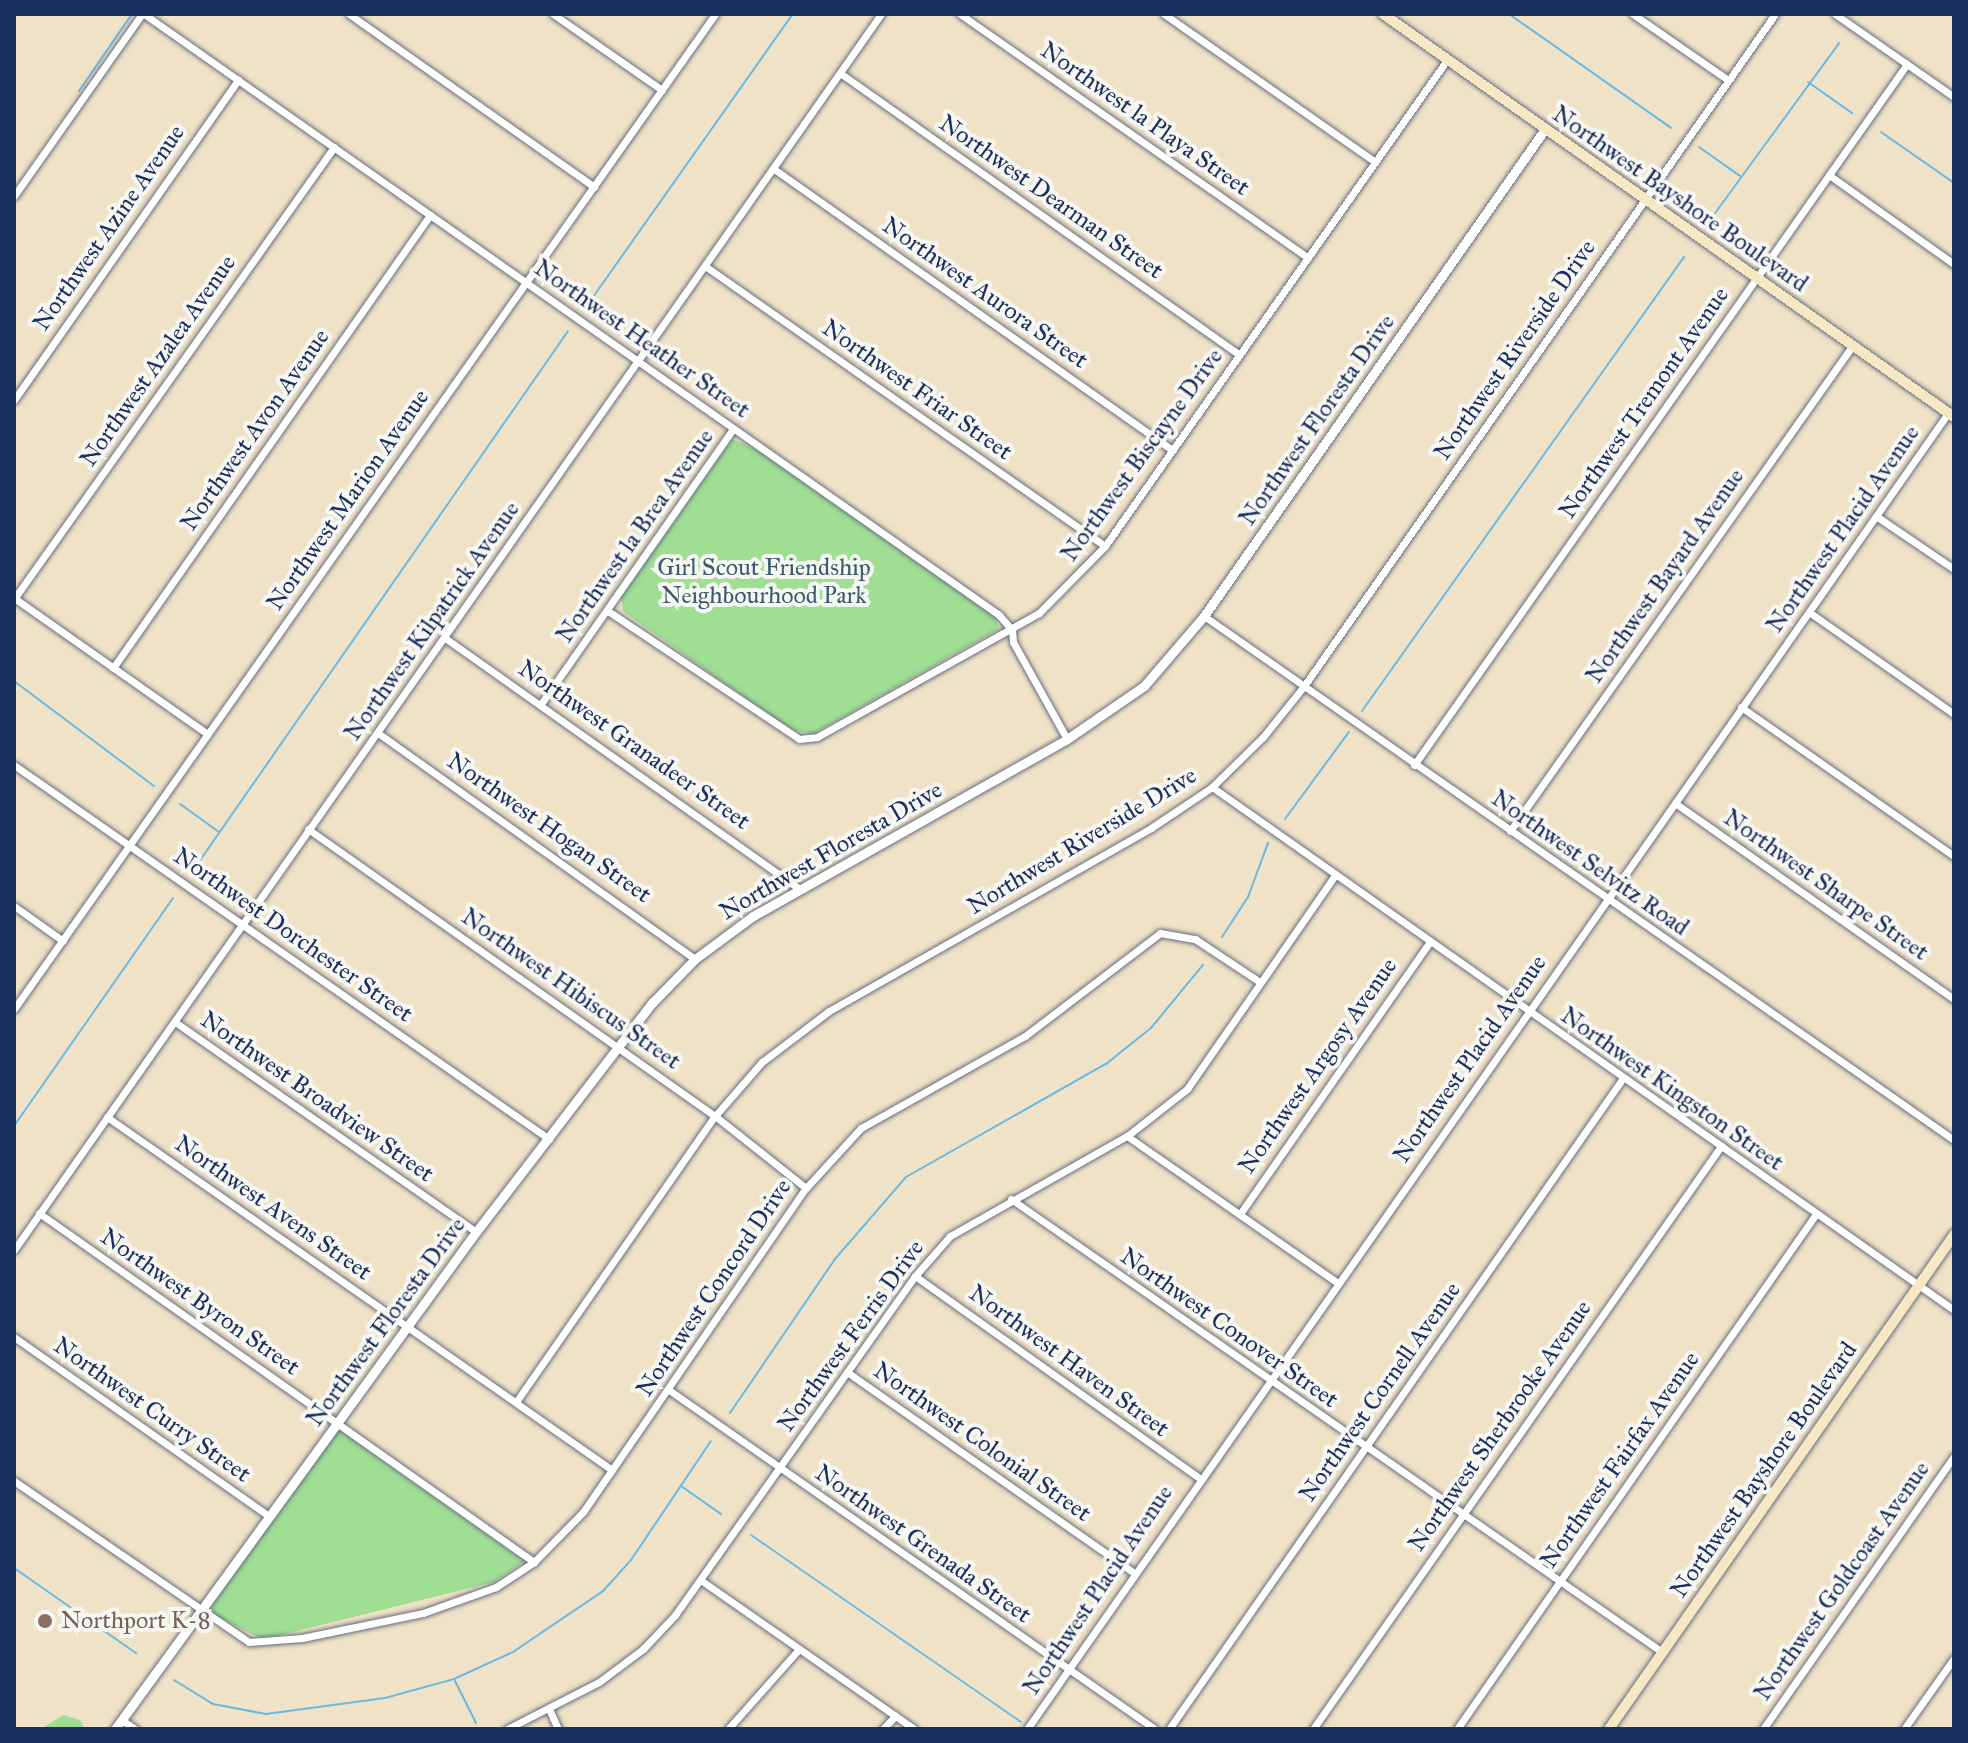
<!DOCTYPE html>
<style>
body{margin:0}
#map{position:relative;width:1968px;height:1743px;overflow:hidden;background:#f0e2c6;font-family:"IM FELL Great Primer",serif}
div>[style]{position:absolute}
.green>*{inset:0;background:#9fde93}
.stream>*{height:2px;margin:-1px;padding:0 1px;transform-origin:1px;border-radius:1px;background:#69b9e4}
.roads{filter:drop-shadow(0 0 2px #666e82) drop-shadow(0 0 2px #666e82)}
.minor>*{height:7px;margin:-3.5px;padding:0 3.5px;transform-origin:3.5px;border-radius:3.5px;background:#fff}
.tertiary>*{height:9px;margin:-4.5px;padding:0 4.5px;transform-origin:4.5px;border-radius:4.5px;background:#fff}
.secondary>*{height:10px;margin:-5px;padding:0 5px;transform-origin:5px;border-radius:5px;background:#f7e8c3}
.dots>*{width:22px;height:22px;translate:-50% -50%;box-sizing:border-box;border:4px solid #f6f6f2;border-radius:50%}
span{translate:-50% -50%;white-space:nowrap;text-align:center;line-height:1.15;-webkit-text-stroke:8px #f6f6f2;paint-order:stroke}
.street-label{font-size:24px;color:#1b2f5e}
.park-label{font-size:24px;color:#3c5b6b}
.education-label{font-size:24px;color:#785e54}
.left{translate:0 -50%;text-align:left}
.frame{position:absolute;inset:0;border:16px solid #1b2f5e;pointer-events:none}
</style>
<div id="map">
<div class="green">
<i style="clip-path:polygon(732px 439px,760px 451px,995px 616px,999px 629px,813px 734px,791px 730px,631px 617px,623px 611px,621px 597px)"></i>
<i style="clip-path:polygon(338px 1429px,525px 1561px,494px 1582px,273px 1637px,260px 1638px,204px 1610px)"></i>
<i style="clip-path:polygon(63px 1715px,80px 1720px,85px 1729px,41px 1729px)"></i>
</div>
<div class="stream">
<i style="left:1509px;top:14px;width:198px;rotate:35.1deg"></i>
<i style="left:1808px;top:82px;width:54px;rotate:35.2deg"></i>
<i style="left:79px;top:91px;width:93px;rotate:-55.5deg"></i>
<i style="left:1881px;top:132px;width:89px;rotate:34.9deg"></i>
<i style="left:1699px;top:147px;width:50px;rotate:35.3deg"></i>
<i style="left:1713px;top:216px;width:214px;rotate:-53.9deg"></i>
<i style="left:586px;top:307px;width:359px;rotate:-54.8deg"></i>
<i style="left:14px;top:681px;width:175px;rotate:36.9deg"></i>
<i style="left:1362px;top:711px;width:557px;rotate:-54.65deg"></i>
<i style="left:180px;top:804px;width:48px;rotate:35.7deg"></i>
<i style="left:1285px;top:819px;width:108px;rotate:-53.7deg"></i>
<i style="left:194px;top:869px;width:655px;rotate:-55.19deg"></i>
<i style="left:1222px;top:937px;width:48px;rotate:-57deg"></i>
<i style="left:1248px;top:897px;width:58px;rotate:-69.7deg"></i>
<i style="left:14px;top:1126px;width:278px;rotate:-55.1deg"></i>
<i style="left:730px;top:1413px;width:186px;rotate:-55.7deg"></i>
<i style="left:835px;top:1259px;width:108px;rotate:-49.1deg"></i>
<i style="left:906px;top:1177px;width:230px;rotate:-29.5deg"></i>
<i style="left:1106px;top:1064px;width:58px;rotate:-38.7deg"></i>
<i style="left:1151px;top:1028px;width:82px;rotate:-50.5deg"></i>
<i style="left:681px;top:1486px;width:49px;rotate:35deg"></i>
<i style="left:751px;top:1535px;width:328px;rotate:34.7deg"></i>
<i style="left:14px;top:1568px;width:149px;rotate:34.9deg"></i>
<i style="left:174px;top:1680px;width:46px;rotate:31.6deg"></i>
<i style="left:213px;top:1704px;width:54px;rotate:10.7deg"></i>
<i style="left:266px;top:1714px;width:120px;rotate:-7.7deg"></i>
<i style="left:385px;top:1698px;width:72px;rotate:-15.4deg"></i>
<i style="left:454px;top:1679px;width:65px;rotate:-24.6deg"></i>
<i style="left:513px;top:1652px;width:109px;rotate:-34.1deg"></i>
<i style="left:603px;top:1591px;width:42px;rotate:-47.9deg"></i>
<i style="left:631px;top:1560px;width:143px;rotate:-56.1deg"></i>
<i style="left:455px;top:1681px;width:47px;rotate:63.4deg"></i>
</div>
<div class="roads">
<div class="minor">
<i style="left:144px;top:14px;width:1045px;rotate:35.1deg"></i>
<i style="left:999px;top:615px;width:20px;rotate:49deg"></i>
<i style="left:1012px;top:630px;width:12px;rotate:85deg"></i>
<i style="left:1013px;top:642px;width:111px;rotate:60.9deg"></i>
<i style="left:349px;top:14px;width:300px;rotate:35.2deg"></i>
<i style="left:553px;top:14px;width:133px;rotate:34.9deg"></i>
<i style="left:960px;top:14px;width:425px;rotate:35deg"></i>
<i style="left:1164px;top:14px;width:256px;rotate:35deg"></i>
<i style="left:1633px;top:14px;width:116px;rotate:34.8deg"></i>
<i style="left:1835px;top:14px;width:145px;rotate:34.9deg"></i>
<i style="left:840px;top:73px;width:488px;rotate:35.2deg"></i>
<i style="left:774px;top:169px;width:488px;rotate:35.2deg"></i>
<i style="left:1829px;top:175px;width:153px;rotate:35.5deg"></i>
<i style="left:14px;top:196px;width:223px;rotate:-54.9deg"></i>
<i style="left:705px;top:266px;width:488px;rotate:35deg"></i>
<i style="left:14px;top:400px;width:391px;rotate:-55deg"></i>
<i style="left:1876px;top:516px;width:94px;rotate:34.2deg"></i>
<i style="left:14px;top:598px;width:235px;rotate:35.1deg"></i>
<i style="left:14px;top:599px;width:554px;rotate:-54.7deg"></i>
<i style="left:608px;top:611px;width:230px;rotate:33.8deg"></i>
<i style="left:799px;top:739px;width:18px;rotate:-6deg"></i>
<i style="left:817px;top:737px;width:254px;rotate:-29.2deg"></i>
<i style="left:1039px;top:613px;width:94px;rotate:-45.4deg"></i>
<i style="left:1105px;top:546px;width:594px;rotate:-54.87deg"></i>
<i style="left:1809px;top:612px;width:177px;rotate:35.1deg"></i>
<i style="left:1204px;top:616px;width:915px;rotate:34.94deg"></i>
<i style="left:445px;top:638px;width:433px;rotate:35.3deg"></i>
<i style="left:113px;top:668px;width:553px;rotate:-55.02deg"></i>
<i style="left:541px;top:704px;width:335px;rotate:-55.1deg"></i>
<i style="left:1741px;top:707px;width:260px;rotate:35deg"></i>
<i style="left:378px;top:733px;width:389px;rotate:35.5deg"></i>
<i style="left:14px;top:765px;width:653px;rotate:34.96deg"></i>
<i style="left:1414px;top:765px;width:857px;rotate:-54.88deg"></i>
<i style="left:1212px;top:787px;width:908px;rotate:35.18deg"></i>
<i style="left:1675px;top:803px;width:341px;rotate:35.1deg"></i>
<i style="left:308px;top:829px;width:498px;rotate:35.2deg"></i>
<i style="left:715px;top:1116px;width:116px;rotate:38.4deg"></i>
<i style="left:1510px;top:831px;width:595px;rotate:-54.79deg"></i>
<i style="left:14px;top:906px;width:60px;rotate:35.5deg"></i>
<i style="left:14px;top:1009px;width:1217px;rotate:-54.83deg"></i>
<i style="left:175px;top:1022px;width:367px;rotate:34.9deg"></i>
<i style="left:107px;top:1117px;width:616px;rotate:34.95deg"></i>
<i style="left:1127px;top:1136px;width:255px;rotate:34.9deg"></i>
<i style="left:1011px;top:1199px;width:793px;rotate:34.83deg"></i>
<i style="left:39px;top:1213px;width:606px;rotate:35.19deg"></i>
<i style="left:1240px;top:1214px;width:332px;rotate:-55.1deg"></i>
<i style="left:14px;top:1250px;width:1510px;rotate:-54.95deg"></i>
<i style="left:915px;top:1276px;width:349px;rotate:35.4deg"></i>
<i style="left:14px;top:1337px;width:309px;rotate:35.1deg"></i>
<i style="left:847px;top:1372px;width:349px;rotate:35deg"></i>
<i style="left:669px;top:1390px;width:593px;rotate:34.9deg"></i>
<i style="left:516px;top:1402px;width:348px;rotate:-55.2deg"></i>
<i style="left:715px;top:1116px;width:72px;rotate:-49deg"></i>
<i style="left:762px;top:1062px;width:84px;rotate:-37.3deg"></i>
<i style="left:829px;top:1011px;width:370px;rotate:-29.6deg"></i>
<i style="left:1151px;top:828px;width:73px;rotate:-33.9deg"></i>
<i style="left:1212px;top:787px;width:71px;rotate:-44.4deg"></i>
<i style="left:1263px;top:737px;width:65px;rotate:-51.2deg"></i>
<i style="left:1304px;top:686px;width:821px;rotate:-54.97deg"></i>
<i style="left:14px;top:1481px;width:285px;rotate:34.4deg"></i>
<i style="left:249px;top:1642px;width:53px;rotate:-4.3deg"></i>
<i style="left:302px;top:1638px;width:124px;rotate:-11.7deg"></i>
<i style="left:423px;top:1613px;width:77px;rotate:-19.6deg"></i>
<i style="left:496px;top:1587px;width:45px;rotate:-33.3deg"></i>
<i style="left:534px;top:1562px;width:70px;rotate:-45.6deg"></i>
<i style="left:583px;top:1512px;width:393px;rotate:-55.5deg"></i>
<i style="left:806px;top:1188px;width:81px;rotate:-47.5deg"></i>
<i style="left:861px;top:1128px;width:188px;rotate:-29.3deg"></i>
<i style="left:1025px;top:1036px;width:170px;rotate:-37.3deg"></i>
<i style="left:1160px;top:933px;width:36px;rotate:10deg"></i>
<i style="left:1195px;top:939px;width:78px;rotate:33.5deg"></i>
<i style="left:702px;top:1581px;width:259px;rotate:34.9deg"></i>
<i style="left:550px;top:1711px;width:20px;rotate:66deg"></i>
<i style="left:122px;top:1720px;width:16px;rotate:35deg"></i>
<i style="left:507px;top:1729px;width:103px;rotate:-27.1deg"></i>
<i style="left:599px;top:1682px;width:55px;rotate:-36.9deg"></i>
<i style="left:643px;top:1649px;width:47px;rotate:-46.7deg"></i>
<i style="left:675px;top:1615px;width:415px;rotate:-54.7deg"></i>
<i style="left:915px;top:1276px;width:53px;rotate:-48.8deg"></i>
<i style="left:950px;top:1236px;width:203px;rotate:-29.5deg"></i>
<i style="left:1127px;top:1136px;width:76px;rotate:-38.1deg"></i>
<i style="left:1187px;top:1089px;width:260px;rotate:-55.3deg"></i>
<i style="left:728px;top:1729px;width:107px;rotate:-48.4deg"></i>
<i style="left:883px;top:1729px;width:18px;rotate:-47deg"></i>
<i style="left:1027px;top:1729px;width:1606px;rotate:-55.01deg"></i>
<i style="left:1169px;top:1729px;width:794px;rotate:-55.11deg"></i>
<i style="left:1313px;top:1729px;width:712px;rotate:-55.01deg"></i>
<i style="left:1457px;top:1729px;width:628px;rotate:-55.12deg"></i>
<i style="left:1763px;top:1729px;width:333px;rotate:-55deg"></i>
<i style="left:1904px;top:1729px;width:87px;rotate:-54.8deg"></i>
</div>
<div class="tertiary">
<i style="left:115px;top:1729px;width:614px;rotate:-54.01deg"></i>
<i style="left:476px;top:1232px;width:289px;rotate:-52.5deg"></i>
<i style="left:652px;top:1003px;width:62px;rotate:-45.7deg"></i>
<i style="left:695px;top:959px;width:72px;rotate:-36.6deg"></i>
<i style="left:753px;top:916px;width:360px;rotate:-29.4deg"></i>
<i style="left:1067px;top:739px;width:93px;rotate:-34.5deg"></i>
<i style="left:1144px;top:686px;width:92px;rotate:-49.4deg"></i>
<i style="left:1204px;top:616px;width:595px;rotate:-55deg"></i>
</div>
<div class="secondary">
<i style="left:1383px;top:14px;width:699px;rotate:35.21deg"></i>
<i style="left:1609px;top:1729px;width:603px;rotate:-55.07deg"></i>
</div>
</div>
<div class="dots">
<i style="left:45px;top:1621px;background:#8d6e63"></i>
</div>
<div class="street-label">
<span style="left:1145px;top:119px;rotate:35deg">Northwest la Playa Street</span>
<span style="left:1051px;top:197px;rotate:35deg">Northwest Dearman Street</span>
<span style="left:1680px;top:199px;rotate:35deg">Northwest Bayshore Boulevard</span>
<span style="left:109px;top:228px;rotate:-55deg">Northwest Azine Avenue</span>
<span style="left:985px;top:293px;rotate:35deg">Northwest Aurora Street</span>
<span style="left:642px;top:339px;rotate:35deg">Northwest Heather Street</span>
<span style="left:1515px;top:350px;rotate:-55deg">Northwest Riverside Drive</span>
<span style="left:158px;top:361px;rotate:-55deg">Northwest Azalea Avenue</span>
<span style="left:917px;top:390px;rotate:35deg">Northwest Friar Street</span>
<span style="left:1644px;top:403px;rotate:-55deg">Northwest Tremont Avenue</span>
<span style="left:1317px;top:420px;rotate:-55deg">Northwest Floresta Drive</span>
<span style="left:255px;top:430px;rotate:-55deg">Northwest Avon Avenue</span>
<span style="left:1142px;top:455px;rotate:-54deg">Northwest Biscayne Drive</span>
<span style="left:348px;top:500px;rotate:-55deg">Northwest Marion Avenue</span>
<span style="left:1843px;top:529px;rotate:-55deg">Northwest Placid Avenue</span>
<span style="left:635px;top:536px;rotate:-55deg">Northwest la Brea Avenue</span>
<span style="left:1665px;top:576px;rotate:-55deg">Northwest Bayard Avenue</span>
<span style="left:432px;top:621px;rotate:-55deg">Northwest Kilpatrick Avenue</span>
<span style="left:634px;top:745px;rotate:35deg">Northwest Granadeer Street</span>
<span style="left:549px;top:828px;rotate:35deg">Northwest Hogan Street</span>
<span style="left:1082px;top:841px;rotate:-31deg">Northwest Riverside Drive</span>
<span style="left:831px;top:851px;rotate:-30deg">Northwest Floresta Drive</span>
<span style="left:1590px;top:863px;rotate:35deg">Northwest Selvitz Road</span>
<span style="left:1826px;top:885px;rotate:35deg">Northwest Sharpe Street</span>
<span style="left:293px;top:935px;rotate:35deg">Northwest Dorchester Street</span>
<span style="left:571px;top:989px;rotate:35deg">Northwest Hibiscus Street</span>
<span style="left:1470px;top:1059px;rotate:-55deg">Northwest Placid Avenue</span>
<span style="left:1318px;top:1066px;rotate:-55deg">Northwest Argosy Avenue</span>
<span style="left:1672px;top:1089px;rotate:35deg">Northwest Kingston Street</span>
<span style="left:317px;top:1097px;rotate:35deg">Northwest Broadview Street</span>
<span style="left:273px;top:1208px;rotate:35deg">Northwest Avens Street</span>
<span style="left:714px;top:1288px;rotate:-56deg">Northwest Concord Drive</span>
<span style="left:200px;top:1302px;rotate:35deg">Northwest Byron Street</span>
<span style="left:386px;top:1322px;rotate:-54deg">Northwest Floresta Drive</span>
<span style="left:1229px;top:1328px;rotate:35deg">Northwest Conover Street</span>
<span style="left:851px;top:1336px;rotate:-54deg">Northwest Ferris Drive</span>
<span style="left:1069px;top:1361px;rotate:36deg">Northwest Haven Street</span>
<span style="left:1380px;top:1392px;rotate:-55deg">Northwest Cornell Avenue</span>
<span style="left:152px;top:1410px;rotate:35deg">Northwest Curry Street</span>
<span style="left:1500px;top:1426px;rotate:-55deg">Northwest Sherbrooke Avenue</span>
<span style="left:982px;top:1442px;rotate:35deg">Northwest Colonial Street</span>
<span style="left:1620px;top:1460px;rotate:-55deg">Northwest Fairfax Avenue</span>
<span style="left:1764px;top:1470px;rotate:-55deg">Northwest Bayshore Boulevard</span>
<span style="left:923px;top:1544px;rotate:35deg">Northwest Grenada Street</span>
<span style="left:1842px;top:1581px;rotate:-55deg">Northwest Goldcoast Avenue</span>
<span style="left:1098px;top:1590px;rotate:-56deg">Northwest Placid Avenue</span>
</div>
<div class="park-label">
<span style="left:764px;top:582px">Girl Scout Friendship<br>Neighbourhood Park</span>
</div>
<div class="education-label">
<span class="left" style="left:61px;top:1621px">Northport K-8</span>
</div>
<div class="frame"></div>
</div>
